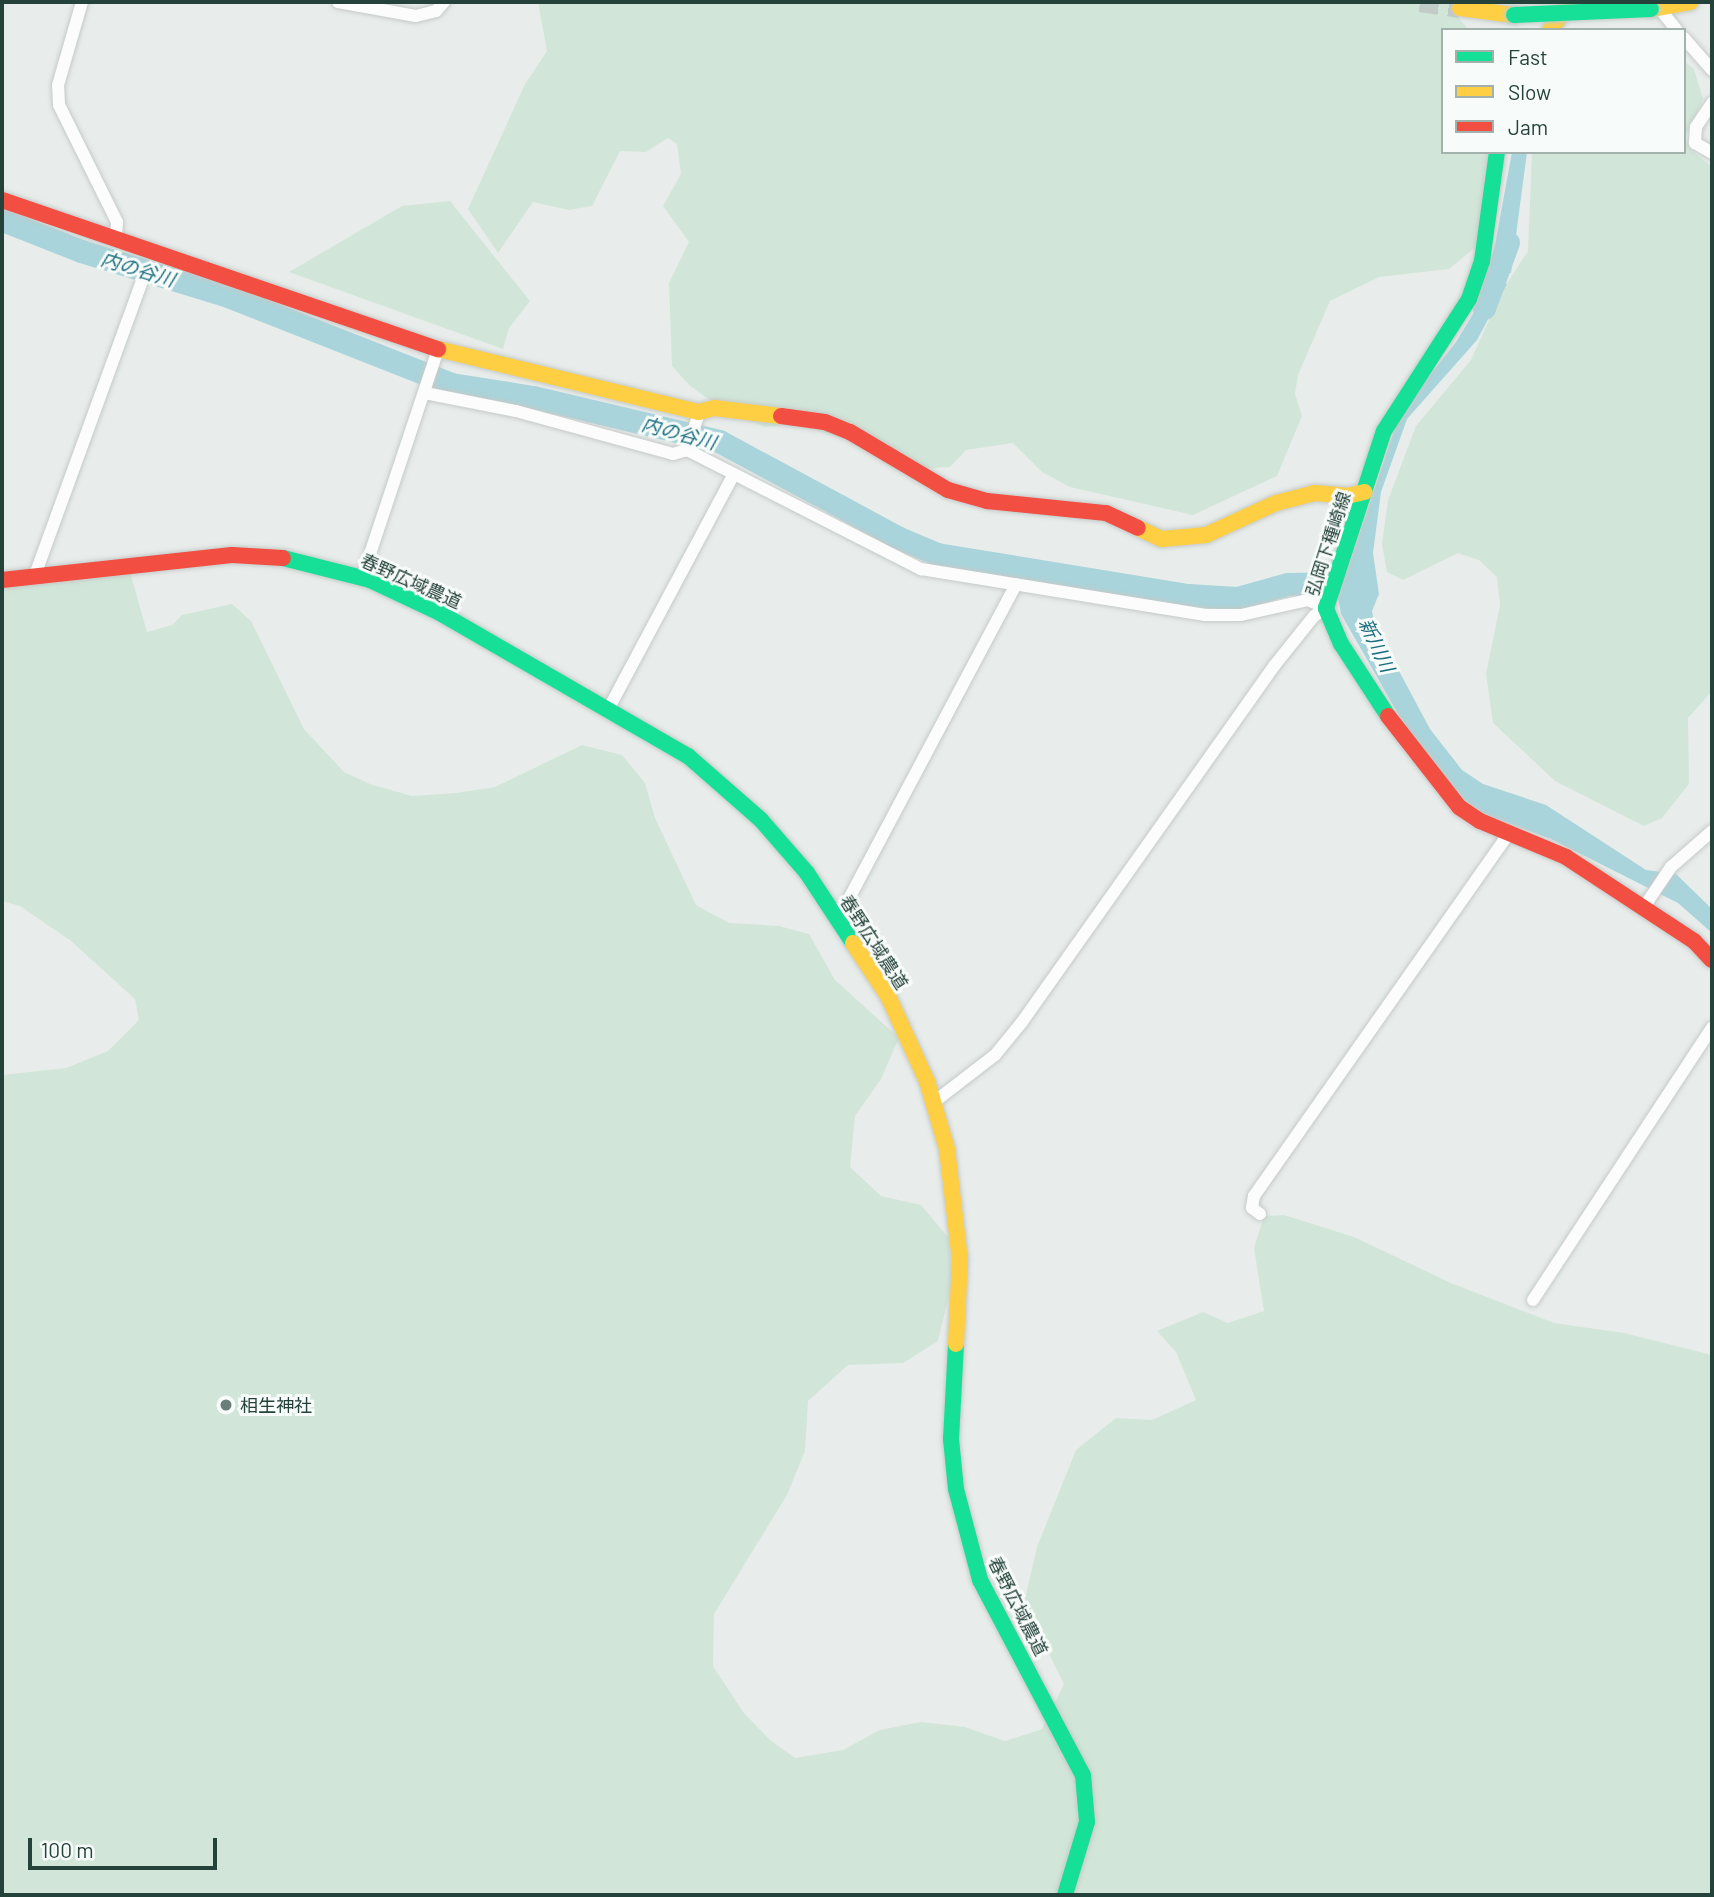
<!DOCTYPE html>
<meta charset="utf-8">
<style>
body{margin:0}
#map{position:relative;width:1714px;height:1897px;overflow:hidden;background:#e8edeb;font-family:Barlow,"Noto Sans JP",sans-serif}
div>[style]{position:absolute}
.green>*{inset:0;background:#d1e6d8}
.water>*{inset:0;background:#a9d4db}
.river>*{height:23px;margin:-11.5px;padding:0 11.5px;transform-origin:11.5px;border-radius:11.5px;background:#a9d4db}
.primary-tunnel>*{height:19px;margin-top:-9.5px;transform-origin:0;background:repeating-linear-gradient(90deg,#c1cbc8 0 19px,transparent 0 29px)}
.roads{filter:drop-shadow(0 0 2px #c5cac8) drop-shadow(0 0 2px #c5cac8)}
.street>*{height:12px;margin:-6px;padding:0 6px;transform-origin:6px;border-radius:6px;background:#fcfcfc}
.fast>*{height:16px;margin:-8px;padding:0 8px;transform-origin:8px;border-radius:8px;background:#16e098}
.slow>*{height:16px;margin:-8px;padding:0 8px;transform-origin:8px;border-radius:8px;background:#ffcf43}
.jam>*{height:16px;margin:-8px;padding:0 8px;transform-origin:8px;border-radius:8px;background:#f24e42}
.bridges{filter:drop-shadow(0 0 2px #c3ccc9) drop-shadow(0 0 2px #c3ccc9)}
.fast-bridge>*{height:16px;margin:-8px;padding:0 8px;transform-origin:8px;border-radius:8px;background:#16e098}
.dots>*{width:19px;height:19px;translate:-50% -50%;box-sizing:border-box;border:4px solid #f7fbf9;border-radius:50%}
span{translate:-50% -50%;white-space:nowrap;text-align:center;line-height:1.15;-webkit-text-stroke:6px #f7fbf9;paint-order:stroke}
.street-label{font-size:18px;color:#24423a}
.poi-label{font-size:18px;color:#24423a}
.left{translate:0 -50%;text-align:left}
.water-label{font-size:19px;color:#1c6f80;font-style:italic}
.frame{position:absolute;inset:0;border:4px solid #24423a;pointer-events:none}
.legend{position:absolute;left:1441px;top:28px;width:245px;height:126px;box-sizing:border-box;background:#f7fbf9;border:2px solid #a3b1ad;margin:0;padding:9px 12px;list-style:none;font-size:21px;color:#24423a}
.legend li{display:flex;align-items:center;gap:14px;height:35px}
.legend b{width:35px;border:2px solid #a3b1ad}
.scale{position:absolute;left:28px;top:1838px;width:189px;height:32px;box-sizing:border-box;border:4px solid #24423a;border-top:0;padding-left:9px;font-size:21px;line-height:24px;white-space:nowrap;color:#24423a;-webkit-text-stroke:5px #f7fbf9;paint-order:stroke}
</style>
<div id="map">
<div class="green">
<i style="clip-path:polygon(538px 2px,1461px 2px,1458px 17px,1469px 30px,1443px 30px,1443px 152px,1498px 152px,1478px 245px,1449px 269px,1379px 277px,1330px 301px,1298px 375px,1295px 394px,1302px 416px,1277px 476px,1193px 515px,1070px 487px,1042px 472px,1013px 443px,966px 450px,950px 467px,929px 468px,799px 424px,765px 427px,724px 410px,690px 386px,672px 366px,669px 283px,689px 242px,663px 206px,681px 174px,677px 144px,668px 138px,646px 152px,620px 151px,592px 206px,569px 210px,533px 202px,498px 253px,468px 209px,525px 84px,547px 51px)"></i>
<i style="clip-path:polygon(1684px 61px,1694px 69px,1703px 99px,1685px 137px,1691px 150px,1712px 167px,1712px 691px,1688px 718px,1689px 784px,1662px 818px,1644px 826px,1555px 781px,1493px 723px,1486px 674px,1500px 605px,1497px 577px,1479px 560px,1458px 553px,1403px 580px,1387px 572px,1382px 544px,1388px 500px,1416px 426px,1471px 360px,1502px 291px,1528px 251px,1532px 152px,1684px 152px)"></i>
<i style="clip-path:polygon(450px 201px,530px 301px,509px 328px,503px 349px,289px 272px,402px 206px)"></i>
<i style="clip-path:polygon(130px 572px,147px 632px,172px 625px,182px 615px,232px 604px,251px 621px,304px 729px,344px 772px,370px 784px,412px 796px,456px 793px,495px 787px,582px 745px,622px 755px,645px 783px,655px 818px,696px 905px,729px 923px,779px 926px,809px 934px,835px 980px,899px 1038px,881px 1079px,855px 1116px,850px 1167px,881px 1196px,921px 1205px,948px 1237px,953px 1279px,938px 1341px,903px 1363px,848px 1365px,808px 1401px,805px 1451px,787px 1495px,714px 1614px,713px 1666px,743px 1712px,770px 1740px,795px 1758px,843px 1750px,880px 1730px,921px 1722px,965px 1727px,1005px 1741px,1042px 1729px,1064px 1684px,1024px 1603px,1037px 1547px,1076px 1450px,1116px 1418px,1152px 1420px,1196px 1400px,1176px 1352px,1157px 1331px,1203px 1312px,1228px 1323px,1264px 1311px,1254px 1248px,1264px 1216px,1284px 1215px,1354px 1237px,1451px 1283px,1554px 1323px,1624px 1333px,1712px 1355px,1712px 1895px,2px 1895px,2px 1075px,66px 1068px,108px 1051px,139px 1020px,135px 999px,71px 941px,20px 906px,2px 901px,2px 587px)"></i>
</div>
<div class="water">
<i style="clip-path:polygon(1512px 152px,1527px 152px,1511px 273px,1491px 267px)"></i>
<i style="clip-path:polygon(1486px 279px,1507px 284px,1477px 340px,1407px 419px,1381px 492px,1373px 553px,1379px 594px,1372px 611px,1375px 626px,1430px 729px,1462px 770px,1483px 784px,1546px 805px,1646px 870px,1676px 874px,1712px 909px,1712px 933px,1678px 903px,1551px 839px,1484px 814px,1456px 794px,1413px 740px,1341px 614px,1338px 598px,1400px 413px,1456px 342px,1479px 304px)"></i>
</div>
<div class="river">
<i style="left:2px;top:220px;width:85px;rotate:21.4deg"></i>
<i style="left:81px;top:251px;width:154px;rotate:17deg"></i>
<i style="left:228px;top:296px;width:240px;rotate:21.5deg"></i>
<i style="left:451px;top:384px;width:83px;rotate:9deg"></i>
<i style="left:533px;top:397px;width:191px;rotate:13.3deg"></i>
<i style="left:719px;top:441px;width:202px;rotate:28.3deg"></i>
<i style="left:897px;top:537px;width:43px;rotate:23deg"></i>
<i style="left:937px;top:554px;width:254px;rotate:9.3deg"></i>
<i style="left:1188px;top:595px;width:49px;rotate:3.5deg"></i>
<i style="left:1237px;top:598px;width:53px;rotate:-15.4deg"></i>
<i style="left:1288px;top:584px;width:66px;rotate:-0.9deg"></i>
<i style="left:1484px;top:308px;width:70px;rotate:-70deg"></i>
</div>
<div class="primary-tunnel">
<i style="left:1420px;top:2px;width:40px;rotate:8.5deg"></i>
</div>
<div class="roads">
<div class="street">
<i style="left:82px;top:2px;width:86px;rotate:106.1deg"></i>
<i style="left:58px;top:85px;width:20px;rotate:87deg"></i>
<i style="left:59px;top:105px;width:131px;rotate:63.6deg"></i>
<i style="left:117px;top:222px;width:15px;rotate:94deg"></i>
<i style="left:338px;top:2px;width:79px;rotate:10.2deg"></i>
<i style="left:416px;top:16px;width:21px;rotate:-14deg"></i>
<i style="left:436px;top:11px;width:12px;rotate:-48deg"></i>
<i style="left:1659px;top:8px;width:28px;rotate:51deg"></i>
<i style="left:1684px;top:38px;width:43px;rotate:48.8deg"></i>
<i style="left:1712px;top:103px;width:29px;rotate:124deg"></i>
<i style="left:1696px;top:127px;width:16px;rotate:94deg"></i>
<i style="left:1695px;top:143px;width:20px;rotate:30deg"></i>
<i style="left:425px;top:393px;width:93px;rotate:11.2deg"></i>
<i style="left:516px;top:411px;width:163px;rotate:15.3deg"></i>
<i style="left:673px;top:454px;width:15px;rotate:-16deg"></i>
<i style="left:687px;top:450px;width:263px;rotate:27deg"></i>
<i style="left:921px;top:569px;width:288px;rotate:9.2deg"></i>
<i style="left:1205px;top:615px;width:36px"></i>
<i style="left:1241px;top:615px;width:69px;rotate:-12.6deg"></i>
<i style="left:1308px;top:600px;width:20px;rotate:24deg"></i>
<i style="left:687px;top:450px;width:40px;rotate:-72deg"></i>
<i style="left:35px;top:575px;width:311px;rotate:-70deg"></i>
<i style="left:362px;top:578px;width:241px;rotate:-71.6deg"></i>
<i style="left:609px;top:708px;width:265px;rotate:-61.9deg"></i>
<i style="left:1644px;top:907px;width:48px;rotate:-56deg"></i>
<i style="left:1671px;top:867px;width:55px;rotate:-41.3deg"></i>
<i style="left:835px;top:916px;width:14px;rotate:-45deg"></i>
<i style="left:845px;top:906px;width:364px;rotate:-62deg"></i>
<i style="left:934px;top:1102px;width:77px;rotate:-37.6deg"></i>
<i style="left:995px;top:1055px;width:43px;rotate:-50.7deg"></i>
<i style="left:1022px;top:1022px;width:436px;rotate:-54.7deg"></i>
<i style="left:1274px;top:666px;width:64px;rotate:-51.3deg"></i>
<i style="left:1314px;top:616px;width:14px;rotate:-34deg"></i>
<i style="left:1260px;top:1214px;width:10px;rotate:-143deg"></i>
<i style="left:1252px;top:1208px;width:12px;rotate:-81deg"></i>
<i style="left:1254px;top:1196px;width:444px;rotate:-54.9deg"></i>
<i style="left:1533px;top:1300px;width:326px;rotate:-56.7deg"></i>
</div>
<div class="fast">
<i style="left:283px;top:558px;width:90px;rotate:14.2deg"></i>
<i style="left:370px;top:580px;width:77px;rotate:25.2deg"></i>
<i style="left:440px;top:613px;width:286px;rotate:30deg"></i>
<i style="left:688px;top:756px;width:97px;rotate:41.2deg"></i>
<i style="left:761px;top:820px;width:70px;rotate:49deg"></i>
<i style="left:807px;top:873px;width:84px;rotate:56.7deg"></i>
<i style="left:1388px;top:716px;width:86px;rotate:-123.1deg"></i>
<i style="left:1341px;top:644px;width:39px;rotate:-113deg"></i>
<i style="left:1326px;top:608px;width:186px;rotate:-71.9deg"></i>
<i style="left:1384px;top:431px;width:157px;rotate:-57.2deg"></i>
<i style="left:1469px;top:299px;width:40px;rotate:-71.1deg"></i>
<i style="left:1482px;top:261px;width:110px;rotate:-82.2deg"></i>
<i style="left:956px;top:1344px;width:95px;rotate:93deg"></i>
<i style="left:951px;top:1439px;width:50px;rotate:84.3deg"></i>
<i style="left:956px;top:1489px;width:94px;rotate:75.2deg"></i>
<i style="left:980px;top:1580px;width:221px;rotate:62.2deg"></i>
<i style="left:1083px;top:1775px;width:47px;rotate:85.1deg"></i>
<i style="left:1087px;top:1822px;width:76px;rotate:106.8deg"></i>
</div>
<div class="slow">
<i style="left:1460px;top:8px;width:54px;rotate:7.4deg"></i>
<i style="left:1651px;top:9px;width:40px;rotate:-10deg"></i>
<i style="left:1550px;top:30px;width:35px;rotate:-53deg"></i>
<i style="left:438px;top:349px;width:268px;rotate:13.6deg"></i>
<i style="left:699px;top:412px;width:16px;rotate:-15deg"></i>
<i style="left:714px;top:408px;width:67px;rotate:6.8deg"></i>
<i style="left:1138px;top:528px;width:26px;rotate:25deg"></i>
<i style="left:1162px;top:539px;width:44px;rotate:-5.2deg"></i>
<i style="left:1206px;top:535px;width:77px;rotate:-24.6deg"></i>
<i style="left:1276px;top:503px;width:40px;rotate:-14.4deg"></i>
<i style="left:1315px;top:493px;width:32px;rotate:5deg"></i>
<i style="left:1347px;top:496px;width:18px;rotate:-13deg"></i>
<i style="left:853px;top:943px;width:64px;rotate:56.6deg"></i>
<i style="left:888px;top:996px;width:94px;rotate:65.4deg"></i>
<i style="left:927px;top:1081px;width:71px;rotate:73.6deg"></i>
<i style="left:947px;top:1149px;width:111px;rotate:83.3deg"></i>
<i style="left:960px;top:1259px;width:85px;rotate:92.7deg"></i>
</div>
<div class="jam">
<i style="left:2px;top:200px;width:461px;rotate:18.9deg"></i>
<i style="left:781px;top:416px;width:44px;rotate:7.8deg"></i>
<i style="left:825px;top:422px;width:27px;rotate:22deg"></i>
<i style="left:850px;top:432px;width:114px;rotate:30.6deg"></i>
<i style="left:948px;top:490px;width:41px;rotate:15.8deg"></i>
<i style="left:987px;top:501px;width:120px;rotate:5.8deg"></i>
<i style="left:1106px;top:513px;width:35px;rotate:25deg"></i>
<i style="left:2px;top:580px;width:231px;rotate:-6.2deg"></i>
<i style="left:232px;top:555px;width:51px;rotate:3.4deg"></i>
<i style="left:1388px;top:716px;width:115px;rotate:52deg"></i>
<i style="left:1459px;top:807px;width:25px;rotate:34deg"></i>
<i style="left:1480px;top:821px;width:93px;rotate:22.7deg"></i>
<i style="left:1566px;top:857px;width:153px;rotate:33.3deg"></i>
<i style="left:1694px;top:941px;width:26px;rotate:47deg"></i>
</div>
</div>
<div class="bridges">
<div class="fast-bridge">
<i style="left:1514px;top:15px;width:137px;rotate:-2.5deg"></i>
</div>
</div>
<div class="dots">
<i style="left:226px;top:1405px;background:#697e78"></i>
</div>
<div class="street-label">
<span style="left:1328px;top:544px;rotate:-72deg">弘岡下種崎線</span>
<span style="left:411px;top:581px;rotate:24deg">春野広域農道</span>
<span style="left:874px;top:942px;rotate:57deg">春野広域農道</span>
<span style="left:1018px;top:1606px;rotate:63deg">春野広域農道</span>
</div>
<div class="poi-label">
<span class="left" style="left:240px;top:1405px">相生神社</span>
</div>
<div class="water-label">
<span style="left:138px;top:269px;rotate:17deg">内の谷川</span>
<span style="left:679px;top:433px;rotate:15deg">内の谷川</span>
<span style="left:1377px;top:645px;rotate:65deg">新川川</span>
</div>
<div class="frame"></div>
<ul class="legend">
<li><b style="height:9px;background:#16e098"></b>Fast</li>
<li><b style="height:9px;background:#ffcf43"></b>Slow</li>
<li><b style="height:9px;background:#f24e42"></b>Jam</li>
</ul>
<div class="scale">100 m</div>
</div>
